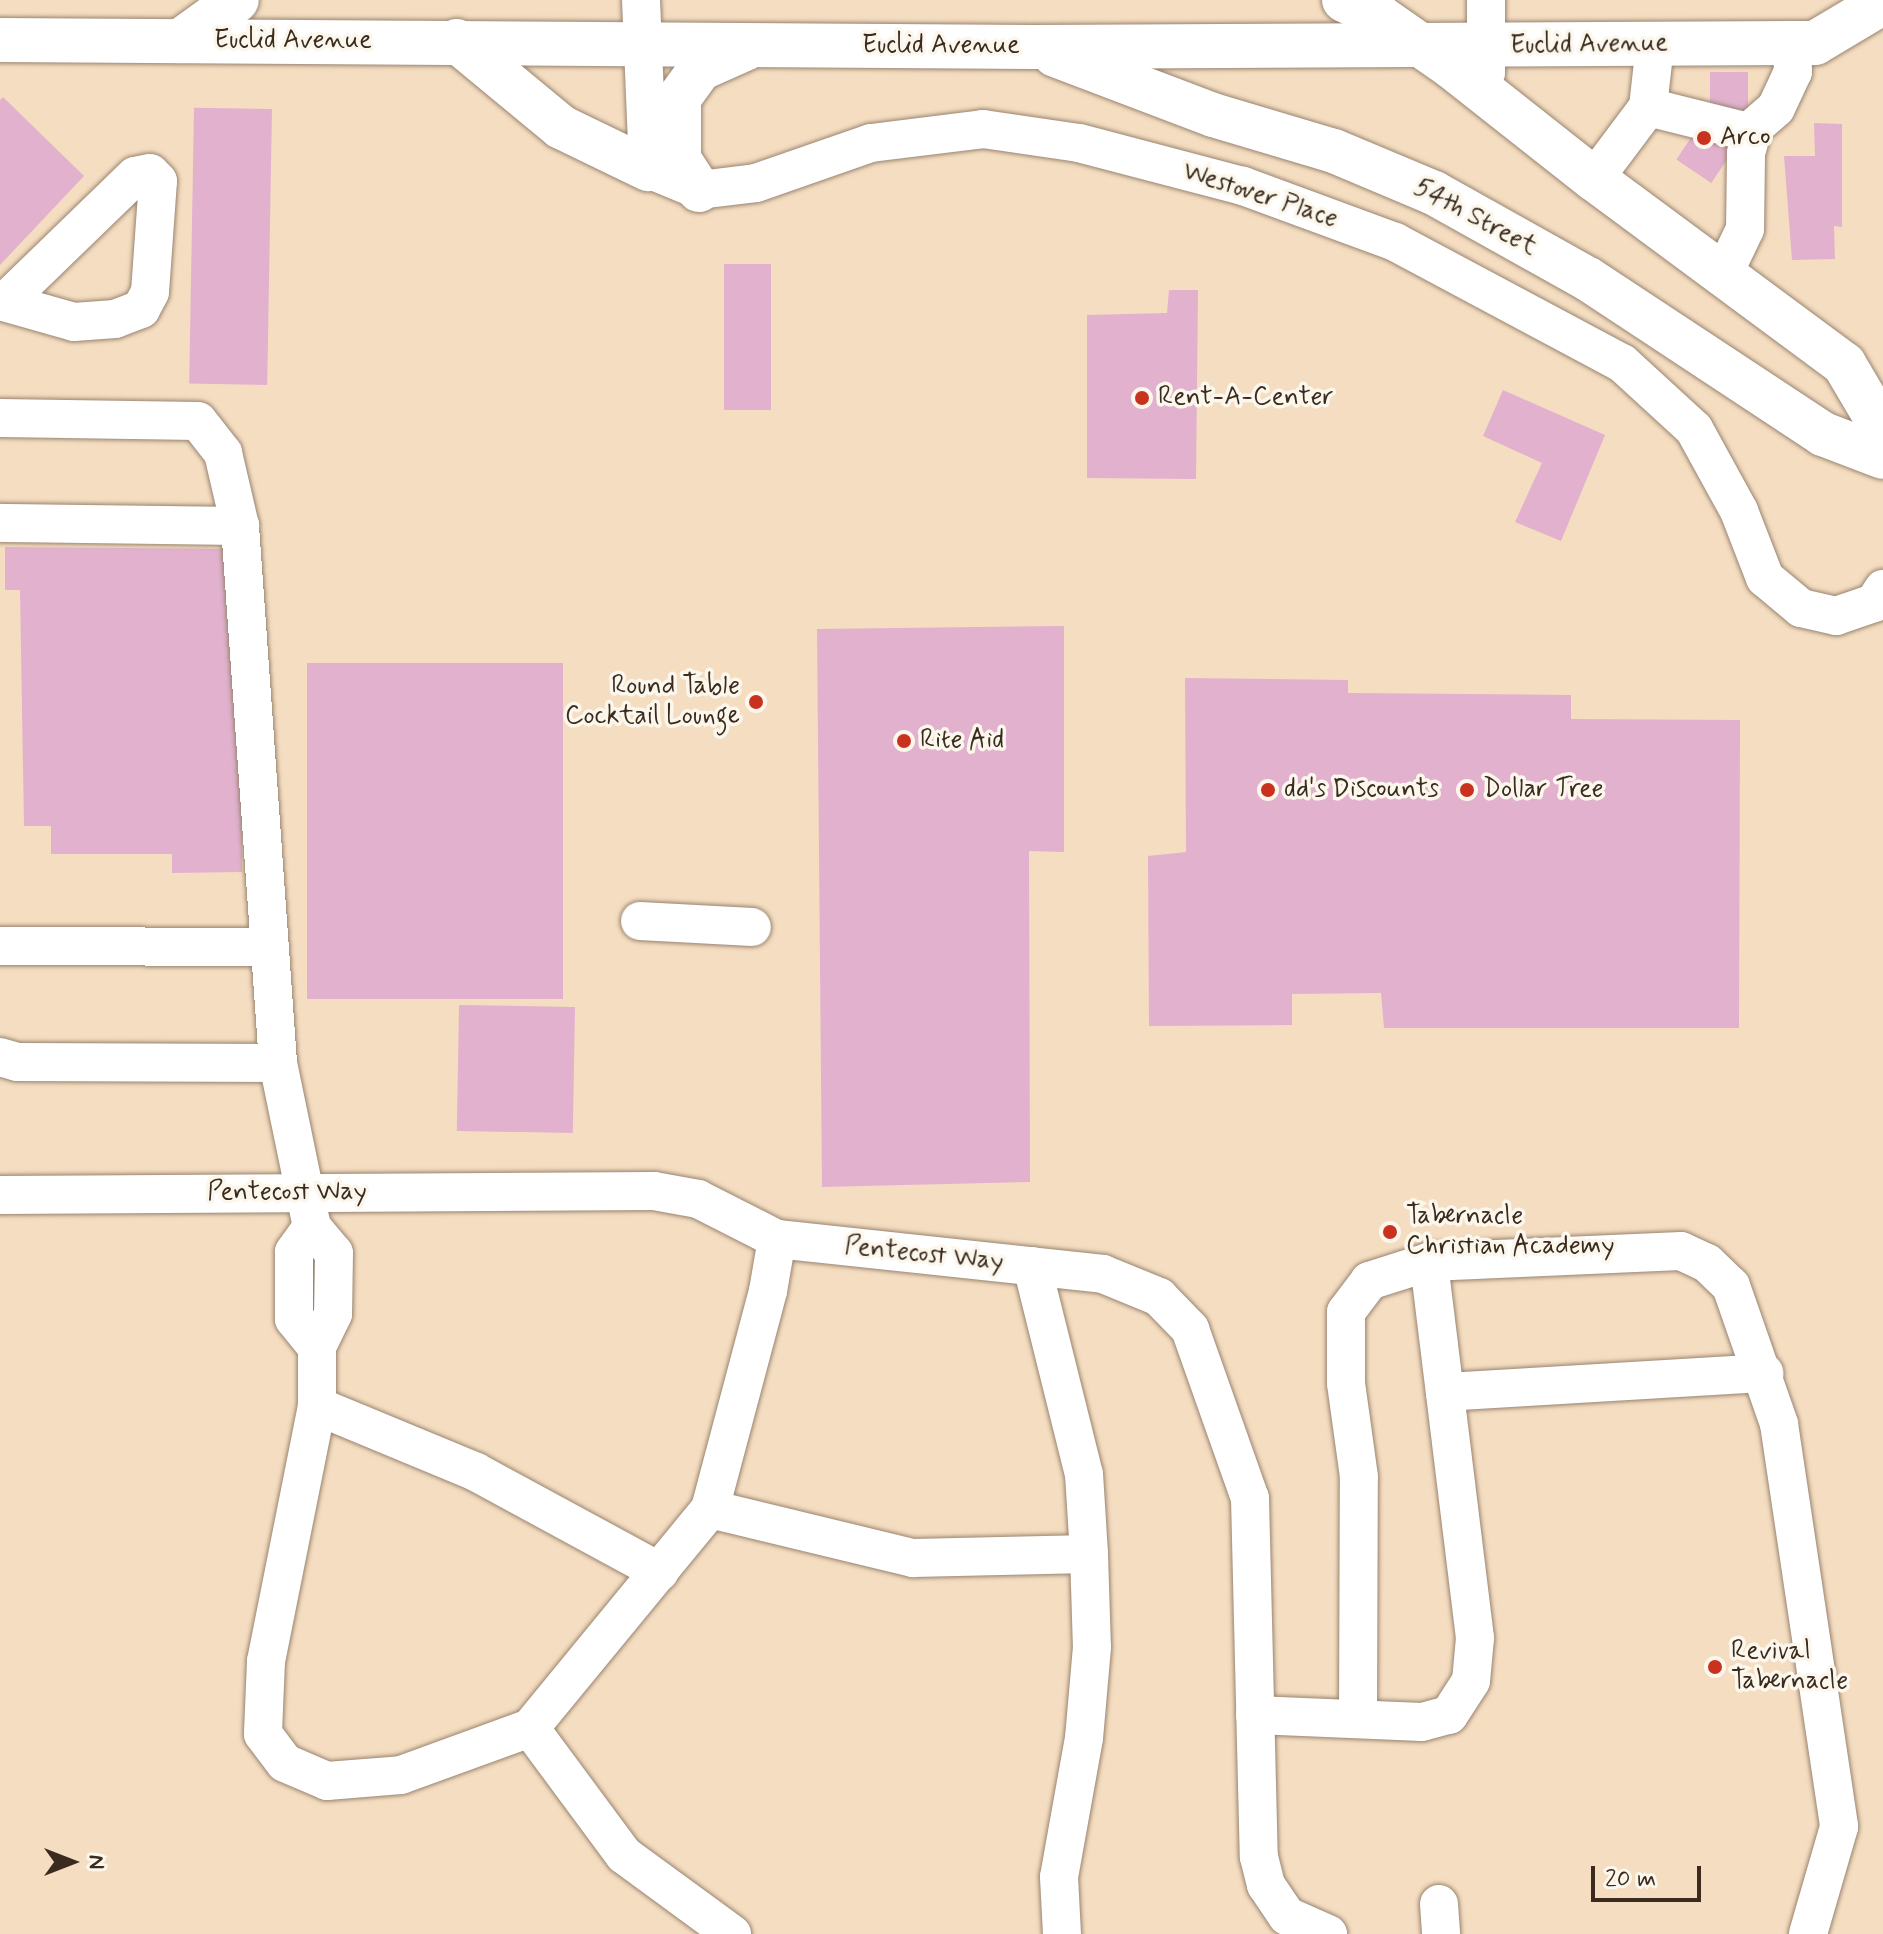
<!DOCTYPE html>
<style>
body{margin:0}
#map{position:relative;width:1883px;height:1934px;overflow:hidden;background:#f5ddc1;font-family:Mynerve,sans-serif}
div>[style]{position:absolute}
.building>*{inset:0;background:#e1b1ce;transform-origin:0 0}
.roads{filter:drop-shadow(0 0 2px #988470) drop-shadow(0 0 2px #988470)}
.minor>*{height:38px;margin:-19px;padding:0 19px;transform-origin:19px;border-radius:19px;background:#fff}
.major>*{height:44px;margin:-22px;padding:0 22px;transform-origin:22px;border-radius:22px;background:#fff}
.dots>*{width:22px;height:22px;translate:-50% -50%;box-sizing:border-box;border:4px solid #fbf7ec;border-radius:50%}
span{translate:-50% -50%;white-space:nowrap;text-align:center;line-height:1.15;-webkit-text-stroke:7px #fbf7ec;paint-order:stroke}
.street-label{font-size:26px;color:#3b2a1e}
.poi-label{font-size:26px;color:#3b2a1e}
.left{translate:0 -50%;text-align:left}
.right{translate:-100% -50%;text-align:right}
.north{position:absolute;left:32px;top:1822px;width:80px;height:80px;-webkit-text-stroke:6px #fbf7ec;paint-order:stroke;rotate:90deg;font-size:22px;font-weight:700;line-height:32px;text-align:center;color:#3b2a1e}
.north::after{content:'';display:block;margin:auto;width:28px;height:36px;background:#3b2a1e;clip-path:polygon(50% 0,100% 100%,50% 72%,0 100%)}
.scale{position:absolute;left:1591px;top:1866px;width:110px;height:36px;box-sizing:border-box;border:4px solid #3b2a1e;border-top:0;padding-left:10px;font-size:24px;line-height:28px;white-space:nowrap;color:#3b2a1e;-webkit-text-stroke:6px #fbf7ec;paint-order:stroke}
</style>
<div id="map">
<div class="building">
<i style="left:1710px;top:72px;width:38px;height:44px"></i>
<i style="clip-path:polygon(3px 97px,84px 176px,0 265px,0 100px)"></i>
<i style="left:272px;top:109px;width:276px;height:78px;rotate:91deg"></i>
<i style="left:1701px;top:123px;width:42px;height:44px;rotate:34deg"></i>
<i style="clip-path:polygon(1814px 123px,1842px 124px,1842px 227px,1834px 226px,1835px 259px,1792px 260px,1784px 156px,1815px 156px)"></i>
<i style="left:724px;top:264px;width:47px;height:146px"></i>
<i style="clip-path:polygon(1169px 290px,1198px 290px,1196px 479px,1087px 478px,1087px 315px,1167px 313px)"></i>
<i style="clip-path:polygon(1503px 390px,1605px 435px,1561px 541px,1515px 522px,1542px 463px,1483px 436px)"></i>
<i style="clip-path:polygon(5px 547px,241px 549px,242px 872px,172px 873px,172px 854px,51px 854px,51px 826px,24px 826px,20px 590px,5px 590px)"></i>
<i style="clip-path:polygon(1064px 626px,1064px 852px,1029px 851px,1030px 1182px,822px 1187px,817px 629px)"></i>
<i style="left:563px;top:663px;width:336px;height:256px;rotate:90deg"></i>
<i style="clip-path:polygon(1185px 678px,1348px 680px,1348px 693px,1571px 695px,1571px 719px,1740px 720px,1739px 1028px,1384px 1028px,1381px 993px,1292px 994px,1292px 1025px,1149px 1026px,1148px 856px,1186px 852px)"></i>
<i style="left:575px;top:1007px;width:126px;height:116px;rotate:91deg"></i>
</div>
<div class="roads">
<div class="minor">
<i style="left:641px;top:0;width:169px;rotate:87.6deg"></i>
<i style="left:648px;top:169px;width:55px;rotate:22.4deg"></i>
<i style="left:699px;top:190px;width:57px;rotate:-7deg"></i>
<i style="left:756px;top:183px;width:122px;rotate:-19.2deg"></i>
<i style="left:871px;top:143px;width:113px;rotate:-7.1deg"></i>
<i style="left:983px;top:129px;width:97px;rotate:8.3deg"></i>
<i style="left:1079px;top:143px;width:170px;rotate:14.7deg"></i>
<i style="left:1243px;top:186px;width:162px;rotate:20.2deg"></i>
<i style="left:1395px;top:242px;width:257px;rotate:28.1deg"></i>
<i style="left:1622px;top:363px;width:98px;rotate:42.5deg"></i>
<i style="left:1694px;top:429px;width:94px;rotate:61.2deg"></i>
<i style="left:1739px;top:511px;width:72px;rotate:68.8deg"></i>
<i style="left:1765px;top:578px;width:47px;rotate:39.8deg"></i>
<i style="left:1801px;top:608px;width:36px;rotate:13deg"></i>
<i style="left:1836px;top:616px;width:40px;rotate:-18.9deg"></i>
<i style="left:1874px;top:603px;width:17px;rotate:-57deg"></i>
<i style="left:1486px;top:0;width:73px;rotate:90deg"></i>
<i style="left:1648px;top:107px;width:62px;rotate:-83.6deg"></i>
<i style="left:1594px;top:179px;width:90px;rotate:-53.1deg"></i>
<i style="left:1648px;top:107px;width:107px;rotate:14deg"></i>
<i style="left:1723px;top:275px;width:51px;rotate:-64.4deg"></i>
<i style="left:1745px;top:229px;width:76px;rotate:-89.2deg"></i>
<i style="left:1746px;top:153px;width:26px;rotate:-74deg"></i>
<i style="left:1753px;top:128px;width:30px;rotate:-41deg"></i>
<i style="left:1776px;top:108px;width:40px;rotate:-65deg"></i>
<i style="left:1793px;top:72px;width:29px;rotate:-92deg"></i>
<i style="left:0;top:301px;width:77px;rotate:15.8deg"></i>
<i style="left:74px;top:322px;width:41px;rotate:-4.2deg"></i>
<i style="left:115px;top:319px;width:28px;rotate:-21deg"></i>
<i style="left:141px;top:309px;width:19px;rotate:-62deg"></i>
<i style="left:150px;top:292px;width:111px;rotate:-85.9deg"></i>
<i style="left:158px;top:181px;width:11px;rotate:-135deg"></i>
<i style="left:150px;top:173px;width:15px;rotate:169deg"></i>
<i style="left:135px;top:176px;width:180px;rotate:135.9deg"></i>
<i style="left:0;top:418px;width:198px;rotate:0.9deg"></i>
<i style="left:198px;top:421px;width:41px;rotate:52deg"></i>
<i style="left:223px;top:453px;width:75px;rotate:76.9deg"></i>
<i style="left:240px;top:526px;width:538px;rotate:85.95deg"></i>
<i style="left:278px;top:1063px;width:167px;rotate:78.3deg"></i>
<i style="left:312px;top:1227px;width:34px;rotate:50deg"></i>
<i style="left:334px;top:1253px;width:61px;rotate:90.9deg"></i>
<i style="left:333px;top:1314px;width:37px;rotate:116deg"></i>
<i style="left:317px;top:1347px;width:59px;rotate:90deg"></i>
<i style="left:317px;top:1406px;width:260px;rotate:101.3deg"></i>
<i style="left:266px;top:1661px;width:73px;rotate:92.4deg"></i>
<i style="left:263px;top:1734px;width:36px;rotate:53deg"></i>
<i style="left:285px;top:1763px;width:46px;rotate:23.2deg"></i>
<i style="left:327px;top:1781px;width:74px;rotate:-4.6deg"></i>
<i style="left:401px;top:1775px;width:137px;rotate:-20deg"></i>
<i style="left:530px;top:1728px;width:283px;rotate:-50.6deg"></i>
<i style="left:710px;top:1509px;width:226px;rotate:-75.1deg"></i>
<i style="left:768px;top:1291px;width:53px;rotate:-80.2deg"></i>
<i style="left:0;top:523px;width:240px;rotate:0.7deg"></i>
<i style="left:640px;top:921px;width:112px;rotate:3.1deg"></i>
<i style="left:0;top:946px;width:269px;rotate:0.2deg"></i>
<i style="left:0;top:1057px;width:18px;rotate:16deg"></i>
<i style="left:17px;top:1062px;width:261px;rotate:0.2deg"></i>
<i style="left:0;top:1195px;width:654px;rotate:-0.35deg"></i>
<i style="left:654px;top:1191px;width:45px;rotate:10.3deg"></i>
<i style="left:698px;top:1199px;width:89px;rotate:26.9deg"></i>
<i style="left:777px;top:1239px;width:328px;rotate:6.1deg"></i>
<i style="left:1103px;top:1274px;width:61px;rotate:22.3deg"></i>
<i style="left:1159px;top:1297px;width:45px;rotate:45.9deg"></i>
<i style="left:1190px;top:1329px;width:179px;rotate:70.5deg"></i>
<i style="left:1250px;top:1498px;width:359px;rotate:88.6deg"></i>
<i style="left:1259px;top:1857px;width:29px;rotate:76deg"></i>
<i style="left:1266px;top:1885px;width:37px;rotate:56deg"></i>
<i style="left:1287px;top:1916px;width:45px;rotate:23.7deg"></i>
<i style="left:312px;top:1227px;width:31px;rotate:126deg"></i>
<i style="left:294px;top:1252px;width:67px;rotate:90deg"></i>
<i style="left:294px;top:1319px;width:36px;rotate:51deg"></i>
<i style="left:1032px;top:1266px;width:214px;rotate:76deg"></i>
<i style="left:1084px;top:1474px;width:80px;rotate:86.4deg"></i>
<i style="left:1089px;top:1554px;width:93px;rotate:88.2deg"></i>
<i style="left:1092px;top:1647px;width:91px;rotate:95deg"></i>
<i style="left:1084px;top:1738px;width:141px;rotate:100.2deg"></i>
<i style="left:1059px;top:1877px;width:57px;rotate:87deg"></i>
<i style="left:1445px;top:1392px;width:320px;rotate:-3.4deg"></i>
<i style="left:317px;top:1406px;width:172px;rotate:22.5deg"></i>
<i style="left:476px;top:1472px;width:209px;rotate:28.5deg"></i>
<i style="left:710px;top:1509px;width:209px;rotate:13.6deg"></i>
<i style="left:913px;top:1558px;width:176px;rotate:-1.3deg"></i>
<i style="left:1255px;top:1715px;width:167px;rotate:2.4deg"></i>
<i style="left:1422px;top:1722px;width:28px;rotate:-15deg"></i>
<i style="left:1449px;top:1715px;width:40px;rotate:-57.1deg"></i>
<i style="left:1471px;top:1681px;width:43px;rotate:-84.7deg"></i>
<i style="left:1475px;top:1638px;width:379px;rotate:-97deg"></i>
<i style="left:1358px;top:1718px;width:241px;rotate:-89.8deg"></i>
<i style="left:1359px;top:1477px;width:95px;rotate:-97.9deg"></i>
<i style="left:1346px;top:1383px;width:71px;rotate:-90deg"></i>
<i style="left:1346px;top:1312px;width:39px;rotate:-53deg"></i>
<i style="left:1369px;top:1281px;width:63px;rotate:-17.6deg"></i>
<i style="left:1429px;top:1262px;width:252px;rotate:-2.5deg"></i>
<i style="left:1681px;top:1251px;width:29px;rotate:25deg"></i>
<i style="left:1707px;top:1263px;width:33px;rotate:44deg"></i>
<i style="left:1731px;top:1286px;width:146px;rotate:70.8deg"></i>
<i style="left:1779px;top:1424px;width:407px;rotate:81.5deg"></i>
<i style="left:1839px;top:1827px;width:111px;rotate:106.2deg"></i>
<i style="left:530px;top:1728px;width:158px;rotate:53.5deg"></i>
<i style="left:624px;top:1855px;width:134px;rotate:36.2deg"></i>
<i style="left:1439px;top:1904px;width:30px;rotate:86deg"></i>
</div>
<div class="major">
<i style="left:1344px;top:0;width:40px;rotate:25deg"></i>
<i style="left:1380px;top:17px;width:88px;rotate:34.8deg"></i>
<i style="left:1452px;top:67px;width:181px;rotate:38.3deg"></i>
<i style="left:1594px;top:179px;width:311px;rotate:36.5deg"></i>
<i style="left:1844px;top:364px;width:77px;rotate:59.4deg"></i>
<i style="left:0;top:40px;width:1034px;rotate:0.39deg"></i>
<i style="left:1034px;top:47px;width:758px;rotate:-0.3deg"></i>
<i style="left:1792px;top:43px;width:23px"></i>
<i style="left:1815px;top:43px;width:66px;rotate:-30.8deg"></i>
<i style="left:180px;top:41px;width:70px;rotate:-35.7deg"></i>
<i style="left:457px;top:41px;width:135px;rotate:39.6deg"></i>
<i style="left:561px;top:127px;width:97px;rotate:25.8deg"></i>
<i style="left:1055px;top:55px;width:169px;rotate:20.8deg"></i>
<i style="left:1213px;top:115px;width:126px;rotate:16.6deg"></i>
<i style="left:1334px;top:151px;width:108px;rotate:22.8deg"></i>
<i style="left:1434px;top:193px;width:176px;rotate:29.2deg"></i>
<i style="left:1588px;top:279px;width:282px;rotate:33.4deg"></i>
<i style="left:1823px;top:434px;width:64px;rotate:21deg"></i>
<i style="left:699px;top:190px;width:37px;rotate:-123deg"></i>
<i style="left:679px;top:159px;width:61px;rotate:-90deg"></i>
<i style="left:679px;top:98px;width:36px;rotate:-54deg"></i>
<i style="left:700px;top:69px;width:51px;rotate:-24.1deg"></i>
</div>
</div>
<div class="dots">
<i style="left:1704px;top:138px;background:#c8321e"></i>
<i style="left:1142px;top:398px;background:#c8321e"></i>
<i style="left:756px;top:702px;background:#c8321e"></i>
<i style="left:904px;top:741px;background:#c8321e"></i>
<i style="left:1268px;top:790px;background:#c8321e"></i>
<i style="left:1467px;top:790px;background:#c8321e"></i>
<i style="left:1390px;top:1232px;background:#c8321e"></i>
<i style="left:1715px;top:1667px;background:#c8321e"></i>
</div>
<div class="street-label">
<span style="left:293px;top:41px">Euclid Avenue</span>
<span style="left:1589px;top:45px;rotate:-1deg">Euclid Avenue</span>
<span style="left:941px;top:46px">Euclid Avenue</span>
<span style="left:1260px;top:196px;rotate:18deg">Westover Place</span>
<span style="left:1475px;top:218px;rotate:28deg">54th Street</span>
<span style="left:287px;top:1193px">Pentecost Way</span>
<span style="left:924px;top:1255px;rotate:6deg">Pentecost Way</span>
</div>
<div class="poi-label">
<span class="left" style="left:1720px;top:138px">Arco</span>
<span class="left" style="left:1158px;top:398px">Rent-A-Center</span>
<span class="right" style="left:740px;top:702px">Round Table<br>Cocktail Lounge</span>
<span class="left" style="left:920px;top:741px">Rite Aid</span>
<span class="left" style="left:1284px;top:790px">dd's Discounts</span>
<span class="left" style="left:1483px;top:790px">Dollar Tree</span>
<span class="left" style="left:1406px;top:1232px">Tabernacle<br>Christian Academy</span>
<span class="left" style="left:1731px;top:1667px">Revival<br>Tabernacle</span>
</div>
<div class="north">N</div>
<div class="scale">20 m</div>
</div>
